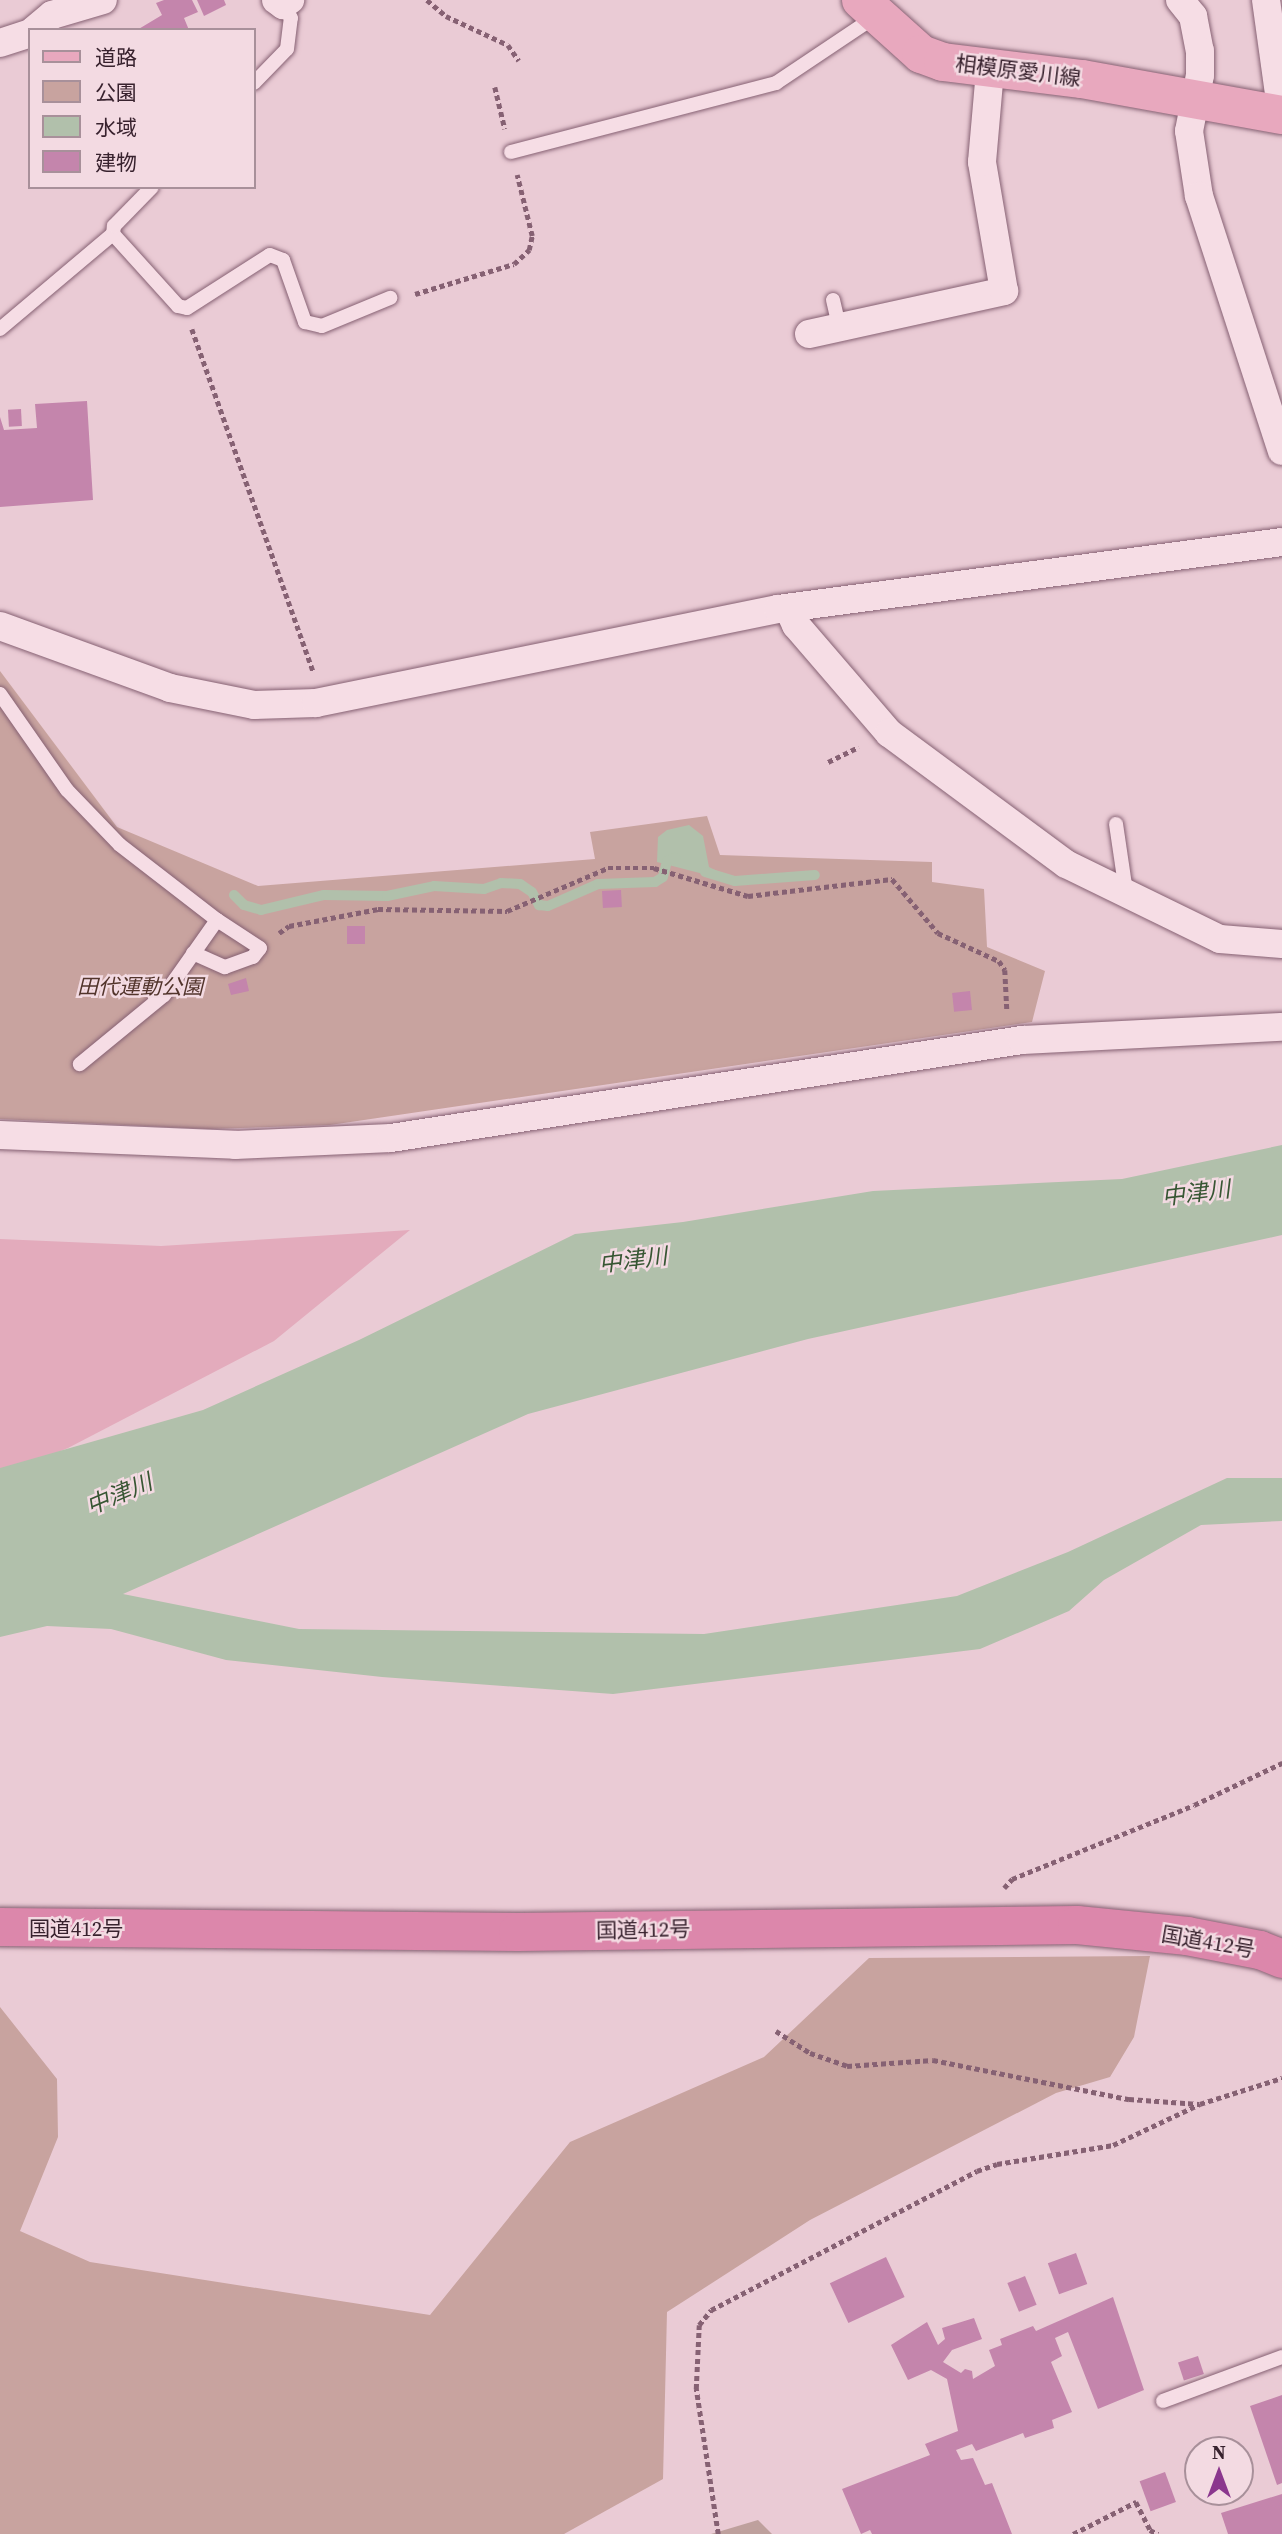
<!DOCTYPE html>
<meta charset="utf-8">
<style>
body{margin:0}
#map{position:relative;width:1282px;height:2534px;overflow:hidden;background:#eacbd5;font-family:"Source Serif 4","Noto Sans JP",serif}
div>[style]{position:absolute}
.green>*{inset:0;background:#c8a39f}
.sand>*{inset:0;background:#e3abbc}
.cemetery>*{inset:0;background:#bea09d}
.water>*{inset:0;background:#b1c0ab}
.stream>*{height:10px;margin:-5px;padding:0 5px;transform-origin:5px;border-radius:5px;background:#b1c0ab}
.building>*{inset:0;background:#c485ac;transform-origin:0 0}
.path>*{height:4.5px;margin-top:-2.25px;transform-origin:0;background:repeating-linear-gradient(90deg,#866173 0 5px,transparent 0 8.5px)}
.roads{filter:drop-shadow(0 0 2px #866173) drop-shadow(0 0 2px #866173)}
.service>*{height:14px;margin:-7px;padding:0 7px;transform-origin:7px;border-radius:7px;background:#f6dde5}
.minor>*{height:28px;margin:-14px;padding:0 14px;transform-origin:14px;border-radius:14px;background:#f6dde5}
.primary>*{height:38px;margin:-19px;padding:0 19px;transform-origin:19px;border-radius:19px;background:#e8a8be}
.trunk>*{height:38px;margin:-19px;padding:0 19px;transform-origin:19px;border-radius:19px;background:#dc87ab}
span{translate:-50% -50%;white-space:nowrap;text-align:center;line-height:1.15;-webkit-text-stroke:5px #f3dae2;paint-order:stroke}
.street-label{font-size:21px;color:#38222e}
.park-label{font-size:21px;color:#52342b;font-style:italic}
.water-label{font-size:23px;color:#375633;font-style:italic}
.legend{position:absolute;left:28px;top:28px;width:228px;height:161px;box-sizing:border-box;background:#f3dae2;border:2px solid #a8909a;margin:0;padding:9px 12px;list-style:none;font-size:21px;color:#38222e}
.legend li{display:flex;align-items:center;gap:14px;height:35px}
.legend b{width:35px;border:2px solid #a8909a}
.north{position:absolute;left:1184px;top:2436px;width:70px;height:70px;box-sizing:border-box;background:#f3dae2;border:2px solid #a8909a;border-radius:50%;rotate:0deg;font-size:19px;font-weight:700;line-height:28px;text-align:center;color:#38222e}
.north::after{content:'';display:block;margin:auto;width:24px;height:32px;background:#8b378e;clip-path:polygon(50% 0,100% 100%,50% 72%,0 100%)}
</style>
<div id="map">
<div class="green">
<i style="clip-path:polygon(0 671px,117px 827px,258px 886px,595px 859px,590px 832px,707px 816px,720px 855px,932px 862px,932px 882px,984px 889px,987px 947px,1045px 971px,1032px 1022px,330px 1125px,208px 1129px,0 1119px)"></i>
<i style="clip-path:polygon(1150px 1956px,1134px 2037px,1110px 2077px,1056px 2093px,810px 2220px,667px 2312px,663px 2479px,564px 2534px,0 2534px,0 2007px,57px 2079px,58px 2137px,20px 2231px,90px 2262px,430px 2315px,570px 2142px,764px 2057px,869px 1958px)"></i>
</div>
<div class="sand">
<i style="clip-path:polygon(410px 1230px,274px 1341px,68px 1448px,0 1476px,0 1239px,161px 1246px)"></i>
</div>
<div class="cemetery">
<i style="clip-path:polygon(758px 2520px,772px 2534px,711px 2534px)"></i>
</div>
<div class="water">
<i style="clip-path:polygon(689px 825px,703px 836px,709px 867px,717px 871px,715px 877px,657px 862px,658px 837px,667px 830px)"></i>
<i style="clip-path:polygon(1282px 1145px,1282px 1235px,808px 1339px,528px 1414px,123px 1594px,299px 1629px,704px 1634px,957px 1596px,1068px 1552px,1227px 1478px,1282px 1478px,1282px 1521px,1201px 1525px,1104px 1580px,1069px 1611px,980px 1649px,613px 1694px,382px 1677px,226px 1660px,111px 1629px,47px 1626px,0 1637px,0 1468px,203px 1410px,359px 1340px,575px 1234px,683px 1222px,873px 1191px,1122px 1179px)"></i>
</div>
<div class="stream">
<i style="left:705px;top:872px;width:31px;rotate:17deg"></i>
<i style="left:735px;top:881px;width:80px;rotate:-4.3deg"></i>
<i style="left:234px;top:895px;width:14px;rotate:45deg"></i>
<i style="left:244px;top:905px;width:18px;rotate:16deg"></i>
<i style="left:261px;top:910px;width:65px;rotate:-13.4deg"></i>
<i style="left:324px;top:895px;width:63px;rotate:0.9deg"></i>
<i style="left:387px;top:896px;width:48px;rotate:-12deg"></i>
<i style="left:434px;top:886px;width:50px;rotate:3.4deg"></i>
<i style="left:484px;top:889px;width:18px;rotate:-19deg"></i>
<i style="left:501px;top:883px;width:19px;rotate:3deg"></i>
<i style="left:520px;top:884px;width:14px;rotate:34deg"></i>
<i style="left:532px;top:892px;width:15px;rotate:62deg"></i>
<i style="left:539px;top:905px;width:9px;rotate:6deg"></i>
<i style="left:548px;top:906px;width:55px;rotate:-23.7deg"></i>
<i style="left:598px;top:884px;width:57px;rotate:-2deg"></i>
<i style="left:655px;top:882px;width:9px;rotate:-32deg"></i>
<i style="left:663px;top:877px;width:16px;rotate:-76deg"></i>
<i style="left:667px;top:861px;width:9px;rotate:-21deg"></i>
</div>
<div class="building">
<i style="clip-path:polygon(164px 0,192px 0,198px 12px,184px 18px,189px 30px,137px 30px,162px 15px,156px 3px)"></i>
<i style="clip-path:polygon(197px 0,224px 0,226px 5px,204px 16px)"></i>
<i style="clip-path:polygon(87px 401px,93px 500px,0 507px,0 417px,4px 430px,37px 428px,35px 404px)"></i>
<i style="left:21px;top:409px;width:17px;height:13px;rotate:87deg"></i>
<i style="left:621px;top:890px;width:17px;height:19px;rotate:87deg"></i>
<i style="left:347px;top:926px;width:18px;height:18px"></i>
<i style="clip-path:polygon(246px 978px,249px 991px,231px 995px,228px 984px)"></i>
<i style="left:970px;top:991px;width:19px;height:18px;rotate:84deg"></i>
<i style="left:1076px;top:2253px;width:33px;height:30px;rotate:70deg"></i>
<i style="left:886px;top:2257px;width:44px;height:62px;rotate:65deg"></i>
<i style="left:1025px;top:2276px;width:31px;height:19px;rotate:68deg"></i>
<i style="clip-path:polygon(1113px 2297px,1144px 2390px,1098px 2409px,1068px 2332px,1055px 2338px,1062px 2356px,1051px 2362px,1072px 2412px,1052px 2420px,1054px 2428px,1025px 2438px,1023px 2433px,976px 2451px,972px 2444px,956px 2450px,961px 2460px,973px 2458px,985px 2485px,992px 2483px,1012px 2534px,872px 2534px,870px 2530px,861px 2534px,842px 2489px,930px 2455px,925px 2444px,958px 2431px,947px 2379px,931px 2370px,908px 2380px,891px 2345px,927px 2322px,938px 2345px,945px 2339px,942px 2328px,974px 2318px,982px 2339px,952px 2350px,943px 2362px,961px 2373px,965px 2369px,972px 2371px,973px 2379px,995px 2366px,989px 2350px,1002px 2345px,1000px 2339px,1033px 2326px,1036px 2331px)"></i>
<i style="left:1198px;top:2356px;width:19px;height:21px;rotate:72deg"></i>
<i style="clip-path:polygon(1282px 2395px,1282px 2483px,1277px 2485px,1250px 2406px)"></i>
<i style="left:1165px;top:2472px;width:32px;height:27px;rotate:70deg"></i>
<i style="clip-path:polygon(1282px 2494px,1282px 2534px,1228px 2534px,1221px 2513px)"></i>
</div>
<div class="path">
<i style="left:427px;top:0;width:25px;rotate:40deg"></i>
<i style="left:446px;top:16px;width:68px;rotate:25.1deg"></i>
<i style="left:508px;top:45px;width:19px;rotate:55deg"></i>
<i style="left:495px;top:87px;width:43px;rotate:76.6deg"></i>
<i style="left:415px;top:294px;width:103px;rotate:-16.9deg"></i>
<i style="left:514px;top:264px;width:21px;rotate:-43deg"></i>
<i style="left:529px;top:250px;width:14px;rotate:-78deg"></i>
<i style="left:532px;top:236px;width:63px;rotate:-103.8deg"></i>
<i style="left:192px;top:329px;width:363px;rotate:70.5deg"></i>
<i style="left:828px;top:762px;width:34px;rotate:-26deg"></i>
<i style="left:279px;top:933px;width:12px;rotate:-35deg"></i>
<i style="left:289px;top:926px;width:91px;rotate:-10.8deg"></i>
<i style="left:378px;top:909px;width:129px;rotate:0.9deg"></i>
<i style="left:507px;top:911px;width:110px;rotate:-23.1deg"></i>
<i style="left:608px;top:868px;width:46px"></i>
<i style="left:654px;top:868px;width:98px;rotate:16.6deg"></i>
<i style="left:748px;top:896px;width:145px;rotate:-6.7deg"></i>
<i style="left:892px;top:879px;width:71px;rotate:49.6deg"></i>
<i style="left:938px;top:933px;width:67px;rotate:24.7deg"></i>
<i style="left:999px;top:961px;width:11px;rotate:56deg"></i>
<i style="left:1005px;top:970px;width:40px;rotate:87.1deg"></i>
<i style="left:1004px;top:1888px;width:12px;rotate:-48deg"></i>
<i style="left:1012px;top:1879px;width:196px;rotate:-22.1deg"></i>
<i style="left:1194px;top:1805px;width:98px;rotate:-25.5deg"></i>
<i style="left:776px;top:2031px;width:40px;rotate:32.9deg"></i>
<i style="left:810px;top:2053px;width:39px;rotate:19deg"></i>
<i style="left:847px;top:2066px;width:86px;rotate:-4deg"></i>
<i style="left:933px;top:2060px;width:200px;rotate:11.3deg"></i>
<i style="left:1129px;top:2099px;width:70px;rotate:4.1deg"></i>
<i style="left:718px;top:2534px;width:147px;rotate:-98.6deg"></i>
<i style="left:696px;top:2389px;width:64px;rotate:-87.3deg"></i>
<i style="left:699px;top:2325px;width:19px;rotate:-51deg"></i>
<i style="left:711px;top:2310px;width:300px;rotate:-27.6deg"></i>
<i style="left:977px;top:2171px;width:21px;rotate:-19deg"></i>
<i style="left:997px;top:2164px;width:118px;rotate:-9.3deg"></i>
<i style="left:1113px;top:2145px;width:96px;rotate:-25.2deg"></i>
<i style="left:1200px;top:2104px;width:86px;rotate:-17.6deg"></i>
<i style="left:1073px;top:2534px;width:71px;rotate:-26.9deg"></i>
<i style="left:1136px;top:2502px;width:31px;rotate:63deg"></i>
<i style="left:1150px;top:2530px;width:9px;rotate:27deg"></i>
</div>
<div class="roads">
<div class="service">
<i style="left:254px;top:83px;width:47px;rotate:-45.9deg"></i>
<i style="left:287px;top:49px;width:31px;rotate:-83deg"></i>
<i style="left:291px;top:18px;width:15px;rotate:-122deg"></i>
<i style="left:511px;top:152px;width:274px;rotate:-14.6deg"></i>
<i style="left:776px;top:83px;width:120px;rotate:-33.8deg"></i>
<i style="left:113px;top:234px;width:97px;rotate:47.9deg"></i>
<i style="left:178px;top:306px;width:9px;rotate:13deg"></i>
<i style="left:187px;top:308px;width:98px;rotate:-32.6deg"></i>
<i style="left:270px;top:255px;width:14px;rotate:21deg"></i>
<i style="left:283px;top:260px;width:66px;rotate:70.5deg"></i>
<i style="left:305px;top:322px;width:17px;rotate:13deg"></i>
<i style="left:322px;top:326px;width:74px;rotate:-22.4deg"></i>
<i style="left:833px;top:300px;width:28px;rotate:77deg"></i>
<i style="left:0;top:329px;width:148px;rotate:-40.1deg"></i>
<i style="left:113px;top:234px;width:8px;rotate:-83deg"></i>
<i style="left:114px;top:226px;width:54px;rotate:-45.7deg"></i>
<i style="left:0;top:694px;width:117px;rotate:55.1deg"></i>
<i style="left:67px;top:790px;width:76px;rotate:46.1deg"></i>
<i style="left:120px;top:845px;width:123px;rotate:37.7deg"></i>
<i style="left:217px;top:920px;width:92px;rotate:125.2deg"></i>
<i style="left:164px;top:995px;width:109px;rotate:140.6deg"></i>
<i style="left:1116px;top:824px;width:69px;rotate:81.6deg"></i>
<i style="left:193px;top:953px;width:35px;rotate:24deg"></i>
<i style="left:225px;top:967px;width:30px;rotate:-20deg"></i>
<i style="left:253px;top:957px;width:11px;rotate:-52deg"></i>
<i style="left:260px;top:948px;width:51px;rotate:-146.9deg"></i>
<i style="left:1163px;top:2401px;width:127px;rotate:-20.3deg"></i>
</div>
<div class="minor">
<i style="left:276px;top:0;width:9px;rotate:36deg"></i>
<i style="left:283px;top:5px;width:9px;rotate:-36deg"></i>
<i style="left:1180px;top:0;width:21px;rotate:51deg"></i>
<i style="left:1193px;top:16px;width:36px;rotate:79deg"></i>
<i style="left:1200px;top:51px;width:24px;rotate:90deg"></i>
<i style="left:1200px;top:75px;width:57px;rotate:101.1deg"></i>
<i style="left:1189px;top:131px;width:66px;rotate:81.3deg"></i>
<i style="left:1199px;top:196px;width:268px;rotate:72deg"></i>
<i style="left:1266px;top:0;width:116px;rotate:82.1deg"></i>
<i style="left:34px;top:30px;width:23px;rotate:-40deg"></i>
<i style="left:52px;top:15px;width:53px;rotate:-16.4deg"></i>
<i style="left:0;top:43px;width:32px;rotate:-18deg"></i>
<i style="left:809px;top:334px;width:200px;rotate:-12.4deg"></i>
<i style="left:1004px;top:291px;width:131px;rotate:-99.7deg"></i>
<i style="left:982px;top:162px;width:92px;rotate:-85deg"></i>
<i style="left:789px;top:610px;width:17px;rotate:65deg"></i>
<i style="left:796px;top:625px;width:143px;rotate:49.3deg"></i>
<i style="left:889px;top:733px;width:220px;rotate:36.5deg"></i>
<i style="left:1066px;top:864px;width:171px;rotate:26deg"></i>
<i style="left:1220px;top:939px;width:62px;rotate:4.6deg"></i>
<i style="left:0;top:626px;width:181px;rotate:20deg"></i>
<i style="left:170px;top:688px;width:86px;rotate:11.4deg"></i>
<i style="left:254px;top:705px;width:62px;rotate:-1.8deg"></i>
<i style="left:316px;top:703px;width:471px;rotate:-11.5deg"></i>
<i style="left:778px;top:609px;width:508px;rotate:-7.57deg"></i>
<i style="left:0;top:1135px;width:235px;rotate:2.4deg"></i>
<i style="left:235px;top:1145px;width:156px;rotate:-2.6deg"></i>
<i style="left:391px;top:1138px;width:639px;rotate:-8.83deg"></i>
<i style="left:1022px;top:1040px;width:260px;rotate:-2.9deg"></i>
</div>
<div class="primary">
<i style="left:861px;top:0;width:81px;rotate:42deg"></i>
<i style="left:921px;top:54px;width:23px;rotate:20deg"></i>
<i style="left:943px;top:62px;width:140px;rotate:7deg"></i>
<i style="left:1082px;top:79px;width:203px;rotate:10.2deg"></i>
</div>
<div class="trunk">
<i style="left:0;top:1927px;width:518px;rotate:0.55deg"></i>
<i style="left:518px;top:1932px;width:559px;rotate:-0.72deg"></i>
<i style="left:1077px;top:1925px;width:111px;rotate:5.7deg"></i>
<i style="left:1187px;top:1936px;width:74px;rotate:10.9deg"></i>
<i style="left:1260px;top:1950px;width:24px;rotate:22deg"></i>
</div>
</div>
<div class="street-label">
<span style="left:1018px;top:71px;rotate:7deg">相模原愛川線</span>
<span style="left:76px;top:1929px">国道412号</span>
<span style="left:643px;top:1930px;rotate:-1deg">国道412号</span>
<span style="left:1208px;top:1942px;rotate:10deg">国道412号</span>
</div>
<div class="park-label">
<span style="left:140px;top:987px">田代運動公園</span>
</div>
<div class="water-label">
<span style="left:1196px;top:1193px;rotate:-7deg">中津川</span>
<span style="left:633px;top:1260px;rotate:-7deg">中津川</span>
<span style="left:119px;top:1494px;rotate:-23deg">中津川</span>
</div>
<ul class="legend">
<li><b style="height:9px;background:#e8a8be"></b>道路</li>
<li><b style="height:19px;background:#c8a39f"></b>公園</li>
<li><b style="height:19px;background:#b1c0ab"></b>水域</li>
<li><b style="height:19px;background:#c485ac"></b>建物</li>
</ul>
<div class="north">N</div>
</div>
